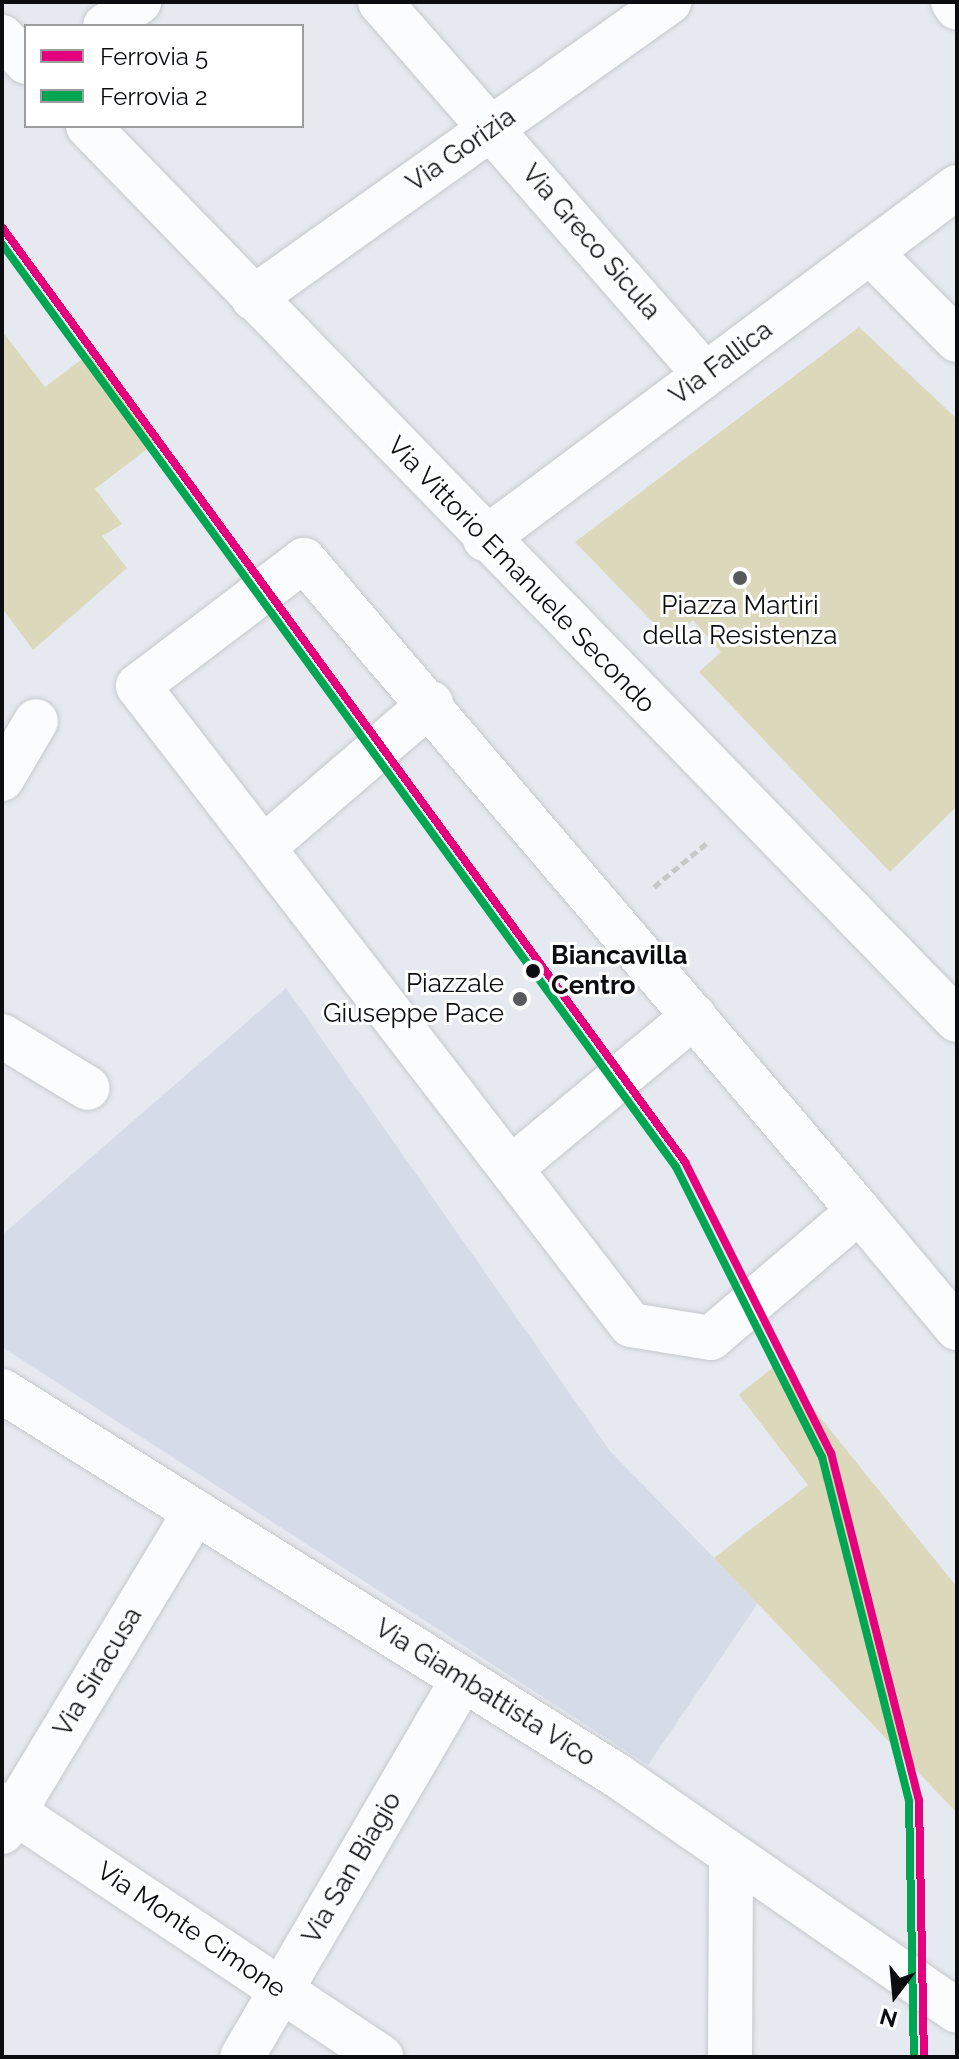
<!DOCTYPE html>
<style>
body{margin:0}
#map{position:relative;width:959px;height:2059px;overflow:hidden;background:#e6eaf0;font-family:Raleway,sans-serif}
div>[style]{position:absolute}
.built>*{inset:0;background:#d5dce8}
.green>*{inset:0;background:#dcd8bc}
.path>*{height:5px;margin-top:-2.5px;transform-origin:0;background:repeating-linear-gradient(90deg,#c7c8c9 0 8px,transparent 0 12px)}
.roads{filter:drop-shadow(0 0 2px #c5c8cc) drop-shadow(0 0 2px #c5c8cc)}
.minor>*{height:44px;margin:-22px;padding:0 22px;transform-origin:22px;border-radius:22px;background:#fbfcfd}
.tertiary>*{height:44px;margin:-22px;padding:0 22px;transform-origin:22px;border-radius:22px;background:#fbfcfd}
.rail-1>*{height:8px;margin:-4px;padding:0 4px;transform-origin:4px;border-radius:4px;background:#e5007d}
.rail-2>*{height:8px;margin:-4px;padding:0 4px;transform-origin:4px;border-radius:4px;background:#00a651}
.dots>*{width:22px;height:22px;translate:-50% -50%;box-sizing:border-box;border:4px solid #fff;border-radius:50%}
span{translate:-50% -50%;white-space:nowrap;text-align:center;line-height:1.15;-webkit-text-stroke:6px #fff;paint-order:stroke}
.street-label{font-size:26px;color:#0b0d10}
.poi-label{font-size:26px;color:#0b0d10}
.right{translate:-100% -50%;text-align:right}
.stop-label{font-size:26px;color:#0b0d10;font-weight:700}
.left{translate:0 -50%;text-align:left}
.frame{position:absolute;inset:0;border:4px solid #0b0d10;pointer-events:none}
.legend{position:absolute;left:24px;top:24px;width:280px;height:104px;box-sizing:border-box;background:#fff;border:2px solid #9d9e9f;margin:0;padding:10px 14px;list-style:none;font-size:24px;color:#0b0d10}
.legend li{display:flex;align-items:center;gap:16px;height:40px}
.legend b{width:40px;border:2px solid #9d9e9f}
.north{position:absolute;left:855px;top:1955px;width:80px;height:80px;-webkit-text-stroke:6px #fff;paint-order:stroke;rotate:196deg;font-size:22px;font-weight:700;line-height:32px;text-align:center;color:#0b0d10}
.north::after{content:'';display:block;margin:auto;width:28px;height:36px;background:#0b0d10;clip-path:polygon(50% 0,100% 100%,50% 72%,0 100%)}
</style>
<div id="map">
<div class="built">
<i style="clip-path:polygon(286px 988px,610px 1451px,758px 1603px,648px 1765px,2px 1347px,2px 1235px)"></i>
</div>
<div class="green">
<i style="clip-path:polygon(859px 327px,957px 419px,957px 806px,890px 872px,699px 672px,721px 652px,693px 620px,670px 640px,575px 542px)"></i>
<i style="clip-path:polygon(2px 331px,45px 387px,89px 354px,156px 442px,95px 489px,122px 524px,102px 536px,127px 568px,33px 650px,2px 608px)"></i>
<i style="clip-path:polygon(777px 1364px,957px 1587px,957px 1813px,714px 1558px,808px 1485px,739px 1395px)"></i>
</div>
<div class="path">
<i style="left:654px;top:887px;width:70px;rotate:-39.8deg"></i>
</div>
<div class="roads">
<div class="minor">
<i style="left:380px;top:2px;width:494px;rotate:48.9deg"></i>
<i style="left:953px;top:2px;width:7px;rotate:56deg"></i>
<i style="left:105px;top:26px;width:42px;rotate:-35.2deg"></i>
<i style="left:870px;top:252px;width:124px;rotate:45.3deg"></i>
<i style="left:253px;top:298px;width:511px;rotate:-35.43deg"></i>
<i style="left:304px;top:560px;width:855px;rotate:49.55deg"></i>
<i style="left:859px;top:1211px;width:195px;rotate:139.4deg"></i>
<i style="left:711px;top:1338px;width:81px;rotate:-170.8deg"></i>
<i style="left:631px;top:1325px;width:807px;rotate:-127.65deg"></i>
<i style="left:138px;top:686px;width:208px;rotate:-37.2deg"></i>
<i style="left:2px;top:779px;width:67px;rotate:-59.6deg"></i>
<i style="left:265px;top:846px;width:219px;rotate:-40.7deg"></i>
<i style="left:2px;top:1036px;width:100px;rotate:31.2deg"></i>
<i style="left:511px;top:1168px;width:238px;rotate:-39.7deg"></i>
<i style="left:859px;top:1211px;width:153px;rotate:50.1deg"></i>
<i style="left:2px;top:1391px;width:726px;rotate:32.01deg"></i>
<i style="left:618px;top:1776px;width:412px;rotate:34.7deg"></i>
<i style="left:2px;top:1804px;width:456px;rotate:33.7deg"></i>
<i style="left:2px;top:1832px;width:374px;rotate:-58.9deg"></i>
<i style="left:242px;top:2057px;width:438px;rotate:-59.7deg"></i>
<i style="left:730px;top:2057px;width:202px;rotate:-89.7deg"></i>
</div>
<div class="tertiary">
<i style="left:2px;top:37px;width:35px;rotate:46deg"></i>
<i style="left:88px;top:126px;width:1247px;rotate:45.81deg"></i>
<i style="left:485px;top:539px;width:589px;rotate:-36.71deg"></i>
</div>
</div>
<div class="rail-1">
<i style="left:2px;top:227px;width:1158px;rotate:53.85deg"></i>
<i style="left:685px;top:1162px;width:326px;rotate:63.4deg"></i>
<i style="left:831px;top:1453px;width:358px;rotate:75.8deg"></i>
<i style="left:919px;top:1800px;width:257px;rotate:88.9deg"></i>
</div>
<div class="rail-2">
<i style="left:2px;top:244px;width:1143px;rotate:53.86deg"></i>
<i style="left:676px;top:1167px;width:325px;rotate:63.3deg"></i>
<i style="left:822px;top:1457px;width:355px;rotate:75.8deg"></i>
<i style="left:909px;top:1801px;width:256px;rotate:88.9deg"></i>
</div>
<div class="dots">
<i style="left:740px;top:578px;background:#585a5e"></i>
<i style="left:533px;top:971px;background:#0b0d10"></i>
<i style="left:520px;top:999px;background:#585a5e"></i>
</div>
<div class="street-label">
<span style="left:461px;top:150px;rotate:-35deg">Via Gorizia</span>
<span style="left:591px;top:242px;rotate:49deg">Via Greco Sicula</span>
<span style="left:721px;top:363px;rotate:-37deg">Via Fallica</span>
<span style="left:521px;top:575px;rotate:46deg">Via Vittorio Emanuele Secondo</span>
<span style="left:98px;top:1672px;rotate:-59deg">Via Siracusa</span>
<span style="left:485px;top:1693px;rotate:32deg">Via Giambattista Vico</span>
<span style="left:352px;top:1868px;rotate:-60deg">Via San Biagio</span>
<span style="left:191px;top:1930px;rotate:34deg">Via Monte Cimone</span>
</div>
<div class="poi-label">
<span style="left:740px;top:621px">Piazza Martiri<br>della Resistenza</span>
<span class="right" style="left:504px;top:999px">Piazzale<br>Giuseppe Pace</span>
</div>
<div class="stop-label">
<span class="left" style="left:551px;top:971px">Biancavilla<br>Centro</span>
</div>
<div class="frame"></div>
<ul class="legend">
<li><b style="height:10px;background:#e5007d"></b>Ferrovia 5</li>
<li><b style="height:10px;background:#00a651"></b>Ferrovia 2</li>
</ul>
<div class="north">N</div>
</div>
